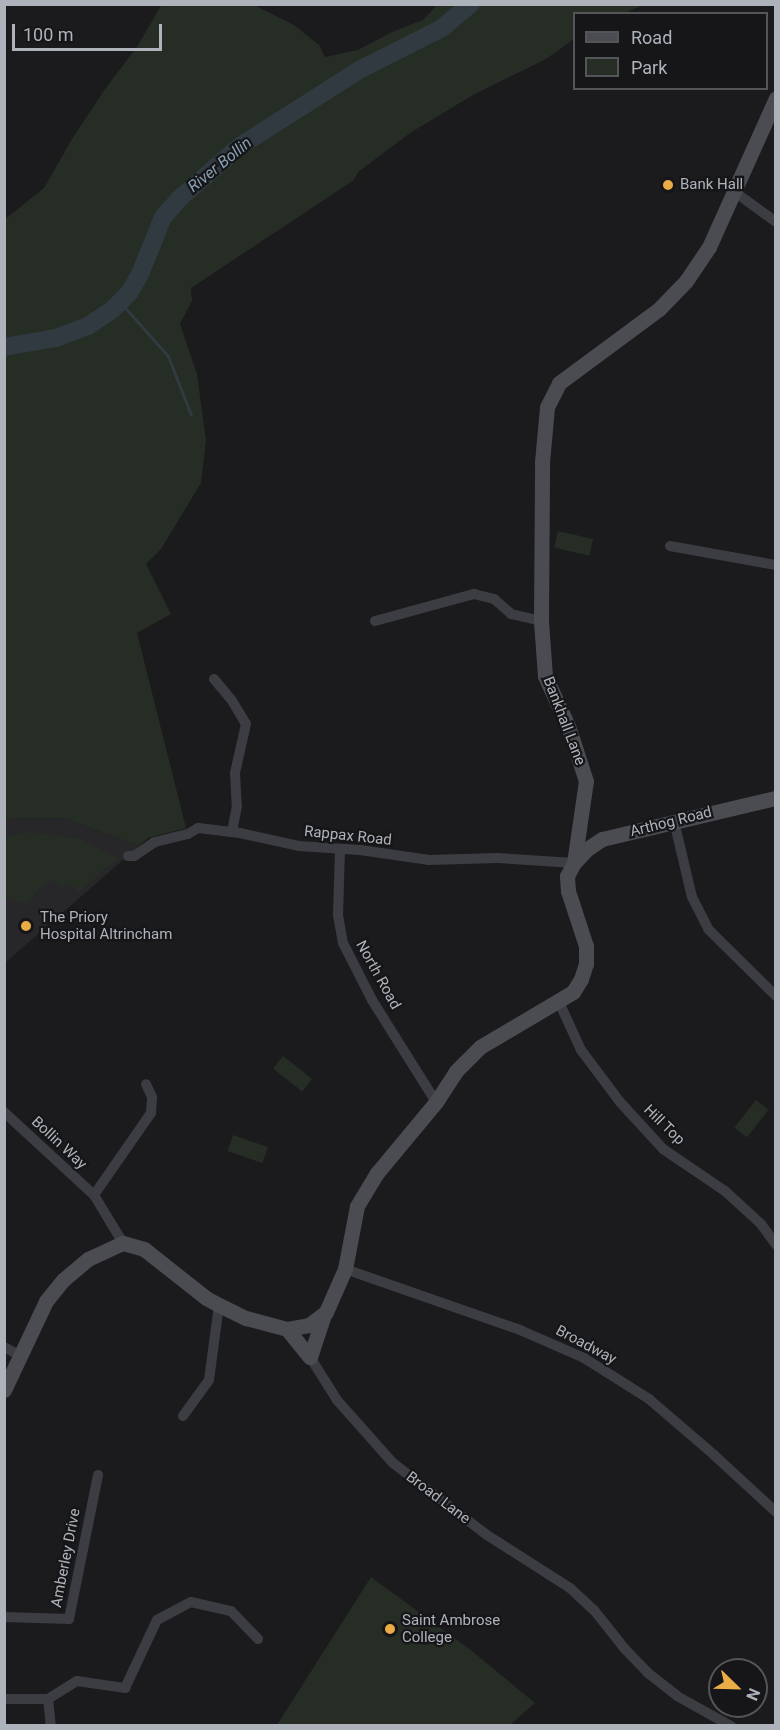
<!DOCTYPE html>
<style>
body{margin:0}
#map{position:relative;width:780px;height:1730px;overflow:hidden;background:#1b1b1d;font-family:Roboto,sans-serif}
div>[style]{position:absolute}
.built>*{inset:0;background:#27272a}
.green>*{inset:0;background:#252d25;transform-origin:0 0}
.stream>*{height:3px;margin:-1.5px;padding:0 1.5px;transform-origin:1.5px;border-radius:1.5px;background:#313a40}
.river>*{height:18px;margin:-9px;padding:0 9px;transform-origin:9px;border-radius:9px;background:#313a40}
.street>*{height:10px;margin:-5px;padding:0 5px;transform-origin:5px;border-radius:5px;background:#3c3d42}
.secondary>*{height:15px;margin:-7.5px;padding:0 7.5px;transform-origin:7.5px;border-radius:7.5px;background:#4a4c51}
.dots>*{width:16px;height:16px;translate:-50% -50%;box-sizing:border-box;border:3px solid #161618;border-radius:50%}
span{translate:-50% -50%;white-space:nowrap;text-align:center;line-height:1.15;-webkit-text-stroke:4.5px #161618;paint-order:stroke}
.poi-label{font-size:15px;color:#aeb3bb}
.left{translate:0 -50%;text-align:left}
.street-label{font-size:15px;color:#aeb3bb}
.water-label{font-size:16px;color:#88a1b4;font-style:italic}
.frame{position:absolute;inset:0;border:6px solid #aeb3bb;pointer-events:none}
.legend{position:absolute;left:573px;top:12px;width:195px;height:78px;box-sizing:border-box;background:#161618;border:2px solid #535559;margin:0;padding:8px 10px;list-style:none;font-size:18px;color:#aeb3bb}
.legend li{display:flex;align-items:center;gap:12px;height:30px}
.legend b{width:30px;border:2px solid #535559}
.north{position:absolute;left:708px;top:1658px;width:60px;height:60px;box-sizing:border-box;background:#161618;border:2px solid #535559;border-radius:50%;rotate:113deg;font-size:16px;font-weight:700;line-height:24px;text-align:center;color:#aeb3bb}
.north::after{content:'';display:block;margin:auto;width:21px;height:27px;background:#e9ac47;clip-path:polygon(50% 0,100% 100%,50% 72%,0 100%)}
.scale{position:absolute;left:12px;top:24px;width:150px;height:27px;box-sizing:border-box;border:3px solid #aeb3bb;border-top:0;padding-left:8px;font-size:18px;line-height:21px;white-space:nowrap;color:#aeb3bb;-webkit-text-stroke:4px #161618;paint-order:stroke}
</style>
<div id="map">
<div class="built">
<i style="clip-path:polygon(64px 818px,139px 846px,5px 963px,5px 819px)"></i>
</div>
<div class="green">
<i style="clip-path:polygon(162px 4px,254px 5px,294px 25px,319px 45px,325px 57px,358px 50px,392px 32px,423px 20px,437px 5px,643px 5px,625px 13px,574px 14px,574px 39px,546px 59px,473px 95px,410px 133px,358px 172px,354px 180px,191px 288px,192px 301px,180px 324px,197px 374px,206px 440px,201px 483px,161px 549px,146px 564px,171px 614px,137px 633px,186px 828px,148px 838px,139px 846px,64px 818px,5px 819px,4px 220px,44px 188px,72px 139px,105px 89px,137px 47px)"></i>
<i style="left:558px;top:531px;width:36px;height:17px;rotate:13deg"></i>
<i style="clip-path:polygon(30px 832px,79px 839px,118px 858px,79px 892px,69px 883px,62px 887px,52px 880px,40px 888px,27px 904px,5px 897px,4px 838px)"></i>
<i style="left:283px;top:1056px;width:37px;height:16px;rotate:38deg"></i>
<i style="left:756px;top:1100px;width:16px;height:35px;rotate:38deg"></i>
<i style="left:233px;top:1135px;width:37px;height:17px;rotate:19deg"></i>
<i style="clip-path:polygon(371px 1577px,472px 1651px,535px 1703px,510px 1725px,277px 1725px)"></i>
</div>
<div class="stream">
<i style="left:120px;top:302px;width:72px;rotate:48.4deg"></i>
<i style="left:168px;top:356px;width:63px;rotate:68.7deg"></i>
</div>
<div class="river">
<i style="left:4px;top:347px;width:53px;rotate:-9.8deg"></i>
<i style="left:56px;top:338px;width:34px;rotate:-21deg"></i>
<i style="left:88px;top:326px;width:30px;rotate:-34deg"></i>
<i style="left:113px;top:309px;width:23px;rotate:-45deg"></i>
<i style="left:129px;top:293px;width:22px;rotate:-60deg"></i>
<i style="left:140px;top:274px;width:61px;rotate:-68deg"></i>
<i style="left:163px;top:217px;width:25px;rotate:-48deg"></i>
<i style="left:180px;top:198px;width:79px;rotate:-40.9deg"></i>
<i style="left:240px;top:146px;width:143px;rotate:-32.5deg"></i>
<i style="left:361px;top:69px;width:91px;rotate:-26.8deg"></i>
<i style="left:442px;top:28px;width:38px;rotate:-40deg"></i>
</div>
<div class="street">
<i style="left:732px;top:190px;width:54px;rotate:36deg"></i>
<i style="left:670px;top:546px;width:108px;rotate:10.2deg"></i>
<i style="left:375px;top:621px;width:103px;rotate:-15.3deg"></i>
<i style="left:474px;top:594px;width:21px;rotate:14deg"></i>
<i style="left:494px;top:599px;width:23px;rotate:41deg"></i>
<i style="left:511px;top:614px;width:31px;rotate:13deg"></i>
<i style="left:214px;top:679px;width:26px;rotate:50deg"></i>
<i style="left:231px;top:699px;width:29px;rotate:59deg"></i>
<i style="left:246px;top:724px;width:50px;rotate:102.7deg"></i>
<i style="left:235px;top:773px;width:33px;rotate:87deg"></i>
<i style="left:237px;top:806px;width:26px;rotate:101deg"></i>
<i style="left:674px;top:821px;width:78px;rotate:76.7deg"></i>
<i style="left:692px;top:897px;width:36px;rotate:63deg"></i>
<i style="left:708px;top:929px;width:95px;rotate:44.6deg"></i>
<i style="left:340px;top:849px;width:66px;rotate:91.7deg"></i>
<i style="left:338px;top:915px;width:28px;rotate:80deg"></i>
<i style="left:343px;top:943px;width:64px;rotate:63deg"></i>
<i style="left:372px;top:1000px;width:120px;rotate:57.9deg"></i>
<i style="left:128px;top:856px;width:6px"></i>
<i style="left:134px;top:856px;width:25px;rotate:-34deg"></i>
<i style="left:155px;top:842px;width:34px;rotate:-14deg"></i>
<i style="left:188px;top:834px;width:12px;rotate:-31deg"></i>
<i style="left:198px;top:828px;width:42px;rotate:6.8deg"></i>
<i style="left:240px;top:833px;width:60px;rotate:12.4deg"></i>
<i style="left:299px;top:846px;width:61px;rotate:3.8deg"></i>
<i style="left:360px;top:850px;width:70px;rotate:8.2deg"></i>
<i style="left:429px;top:860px;width:68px;rotate:-1.7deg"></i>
<i style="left:497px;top:858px;width:77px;rotate:3.7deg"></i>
<i style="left:559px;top:1002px;width:53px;rotate:65.4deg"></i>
<i style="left:581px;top:1050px;width:65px;rotate:53.1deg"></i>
<i style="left:620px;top:1102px;width:64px;rotate:47.5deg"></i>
<i style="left:663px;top:1149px;width:75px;rotate:34.1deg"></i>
<i style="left:725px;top:1191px;width:49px;rotate:42.5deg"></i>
<i style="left:761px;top:1224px;width:26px;rotate:54deg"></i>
<i style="left:4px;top:1112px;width:122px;rotate:42.7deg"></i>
<i style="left:94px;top:1195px;width:56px;rotate:58.9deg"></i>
<i style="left:94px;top:1195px;width:100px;rotate:-55.2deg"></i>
<i style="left:151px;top:1113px;width:16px;rotate:-86deg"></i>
<i style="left:152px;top:1097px;width:14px;rotate:-115deg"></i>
<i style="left:345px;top:1269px;width:185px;rotate:19.2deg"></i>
<i style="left:520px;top:1330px;width:70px;rotate:23.6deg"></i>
<i style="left:584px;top:1358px;width:77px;rotate:32.2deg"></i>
<i style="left:649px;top:1399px;width:86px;rotate:40.7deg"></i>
<i style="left:714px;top:1455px;width:84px;rotate:42.6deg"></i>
<i style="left:4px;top:1347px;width:19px;rotate:28deg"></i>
<i style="left:310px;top:1357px;width:51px;rotate:57.9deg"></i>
<i style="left:337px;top:1400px;width:84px;rotate:48.4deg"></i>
<i style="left:393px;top:1463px;width:118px;rotate:37.5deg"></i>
<i style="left:487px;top:1535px;width:98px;rotate:32.6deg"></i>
<i style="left:570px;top:1588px;width:33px;rotate:43deg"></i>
<i style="left:594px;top:1610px;width:48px;rotate:51.7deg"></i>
<i style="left:624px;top:1648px;width:35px;rotate:46deg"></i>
<i style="left:648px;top:1673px;width:37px;rotate:38deg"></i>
<i style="left:677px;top:1696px;width:62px;rotate:29.1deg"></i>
<i style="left:183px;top:1416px;width:44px;rotate:-54.2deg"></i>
<i style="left:209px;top:1380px;width:76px;rotate:-82.4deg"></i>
<i style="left:4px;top:1617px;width:65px;rotate:1.8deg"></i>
<i style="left:69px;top:1619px;width:147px;rotate:-78.6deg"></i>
<i style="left:4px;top:1699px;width:44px"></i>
<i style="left:48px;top:1699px;width:27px;rotate:84deg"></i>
<i style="left:48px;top:1699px;width:34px;rotate:-32deg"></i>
<i style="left:77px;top:1681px;width:49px;rotate:8.3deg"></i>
<i style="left:125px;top:1688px;width:75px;rotate:-64.8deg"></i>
<i style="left:157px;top:1620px;width:38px;rotate:-28deg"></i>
<i style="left:191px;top:1602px;width:41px;rotate:12.7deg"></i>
<i style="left:231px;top:1611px;width:39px;rotate:46deg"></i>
</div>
<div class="secondary">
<i style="left:574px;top:863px;width:19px;rotate:-47deg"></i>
<i style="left:587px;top:849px;width:18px;rotate:-34deg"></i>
<i style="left:602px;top:839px;width:179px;rotate:-13.3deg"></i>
<i style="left:287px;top:1329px;width:22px;rotate:-10deg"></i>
<i style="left:309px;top:1325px;width:21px;rotate:-37deg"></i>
<i style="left:326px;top:1312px;width:47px;rotate:-66.2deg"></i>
<i style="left:345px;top:1269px;width:64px;rotate:-79.2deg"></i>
<i style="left:357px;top:1206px;width:39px;rotate:-59deg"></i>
<i style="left:377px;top:1173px;width:92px;rotate:-50.3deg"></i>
<i style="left:436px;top:1102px;width:37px;rotate:-57deg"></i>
<i style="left:456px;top:1071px;width:34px;rotate:-45deg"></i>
<i style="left:480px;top:1047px;width:108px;rotate:-30.6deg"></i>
<i style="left:573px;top:992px;width:15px;rotate:-58deg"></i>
<i style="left:581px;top:979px;width:16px;rotate:-72deg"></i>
<i style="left:586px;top:964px;width:18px;rotate:-90deg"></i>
<i style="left:586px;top:946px;width:58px;rotate:-108.1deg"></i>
<i style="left:568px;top:891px;width:15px;rotate:-94deg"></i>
<i style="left:567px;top:876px;width:15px;rotate:-62deg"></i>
<i style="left:574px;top:863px;width:83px;rotate:-81.7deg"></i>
<i style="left:586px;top:781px;width:58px;rotate:-108.1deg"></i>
<i style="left:568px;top:726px;width:55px;rotate:-114.7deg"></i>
<i style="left:545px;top:676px;width:55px;rotate:-94.2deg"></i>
<i style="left:541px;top:621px;width:159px;rotate:-89.6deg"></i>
<i style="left:542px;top:462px;width:55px;rotate:-84.8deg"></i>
<i style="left:547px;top:407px;width:27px;rotate:-63deg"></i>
<i style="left:559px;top:383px;width:124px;rotate:-36.5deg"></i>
<i style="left:659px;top:309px;width:39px;rotate:-46deg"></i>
<i style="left:686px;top:281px;width:41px;rotate:-55.9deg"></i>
<i style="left:709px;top:247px;width:163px;rotate:-65.8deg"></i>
<i style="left:310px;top:1357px;width:44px;rotate:-71.6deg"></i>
<i style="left:4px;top:1390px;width:98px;rotate:-64.7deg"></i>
<i style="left:46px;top:1301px;width:27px;rotate:-51deg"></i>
<i style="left:63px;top:1280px;width:33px;rotate:-40deg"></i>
<i style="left:88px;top:1259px;width:38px;rotate:-25deg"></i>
<i style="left:123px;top:1243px;width:22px;rotate:16deg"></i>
<i style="left:144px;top:1249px;width:79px;rotate:38.3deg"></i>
<i style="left:206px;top:1298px;width:15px;rotate:28deg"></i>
<i style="left:219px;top:1305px;width:30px;rotate:26deg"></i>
<i style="left:246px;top:1318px;width:42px;rotate:15deg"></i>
<i style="left:287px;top:1329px;width:36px;rotate:51deg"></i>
</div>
<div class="dots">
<i style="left:668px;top:185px;background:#e9ac47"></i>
<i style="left:26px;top:926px;background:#e9ac47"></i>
<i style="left:390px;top:1629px;background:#e9ac47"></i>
</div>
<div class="poi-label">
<span class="left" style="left:680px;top:185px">Bank Hall</span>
<span class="left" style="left:40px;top:926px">The Priory<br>Hospital Altrincham</span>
<span class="left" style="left:402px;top:1629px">Saint Ambrose<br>College</span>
</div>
<div class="street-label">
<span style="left:564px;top:721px;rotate:69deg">Bankhall Lane</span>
<span style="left:671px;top:822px;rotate:-14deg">Arthog Road</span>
<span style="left:348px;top:836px;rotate:6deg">Rappax Road</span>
<span style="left:378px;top:975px;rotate:61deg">North Road</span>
<span style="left:664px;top:1125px;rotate:44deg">Hill Top</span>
<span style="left:59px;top:1143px;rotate:43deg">Bollin Way</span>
<span style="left:586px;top:1345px;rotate:28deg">Broadway</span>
<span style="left:438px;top:1498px;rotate:37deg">Broad Lane</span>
<span style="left:66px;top:1558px;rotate:-79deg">Amberley Drive</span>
</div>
<div class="water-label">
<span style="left:220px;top:165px;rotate:-39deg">River Bollin</span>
</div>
<div class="frame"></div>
<ul class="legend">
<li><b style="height:8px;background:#4a4c51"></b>Road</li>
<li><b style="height:16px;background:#252d25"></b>Park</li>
</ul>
<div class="north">N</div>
<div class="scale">100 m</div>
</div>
